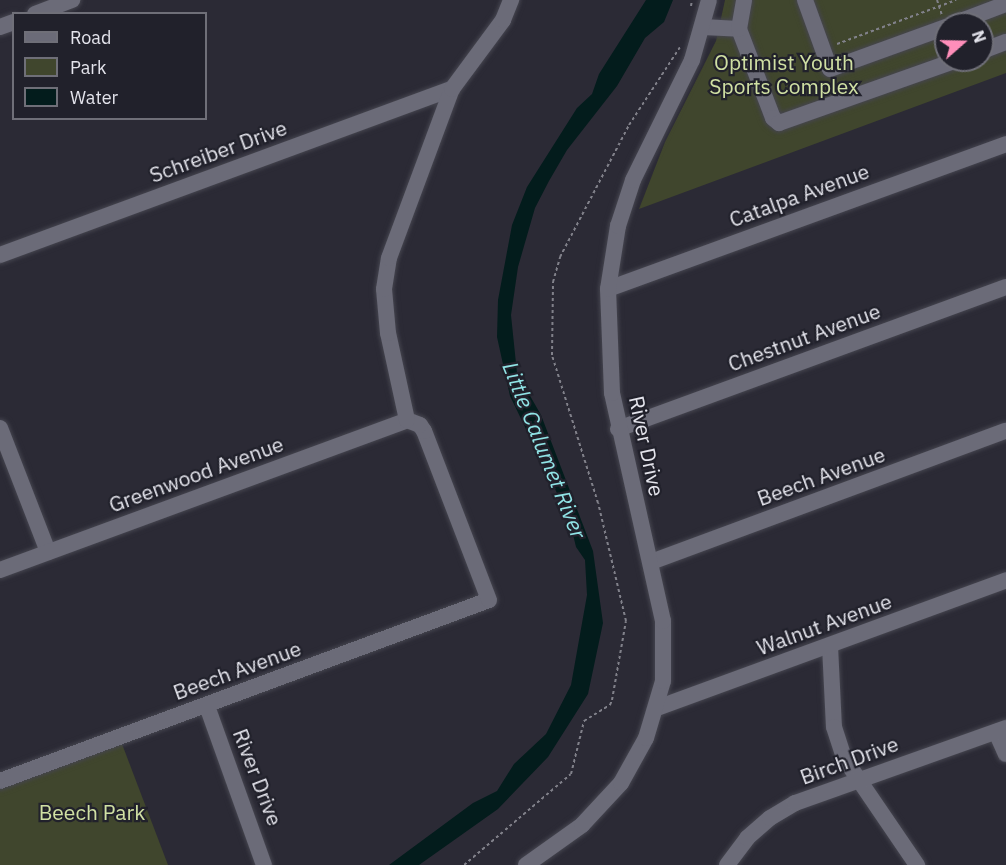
<!DOCTYPE html>
<style>
body{margin:0}
#map{position:relative;width:1006px;height:865px;overflow:hidden;background:#2b2a35;font-family:"IBM Plex Sans",sans-serif}
div>[style]{position:absolute}
.green>*{inset:0;background:#40462d}
.water>*{inset:0;background:#031c1c}
.path>*{height:2px;margin-top:-1px;transform-origin:0;background:repeating-linear-gradient(90deg,#81818a 0 3px,transparent 0 6px)}
.roads{filter:drop-shadow(0 0 2px #45454f) drop-shadow(0 0 2px #45454f)}
.minor>*{height:16px;margin:-8px;padding:0 8px;transform-origin:8px;border-radius:8px;background:#6b6b78}
span{translate:-50% -50%;white-space:nowrap;text-align:center;line-height:1.15;-webkit-text-stroke:4.5px #21212b;paint-order:stroke}
.park-label{font-size:21px;color:#d0e0a3}
.street-label{font-size:21px;color:#e4e4ec}
.water-label{font-size:22px;color:#90e4e6;font-style:italic}
.legend{position:absolute;left:12px;top:12px;width:195px;height:108px;box-sizing:border-box;background:#21212b;border:2px solid #6f6f78;margin:0;padding:8px 10px;list-style:none;font-size:18px;color:#e4e4ec}
.legend li{display:flex;align-items:center;gap:12px;height:30px}
.legend b{width:30px;border:2px solid #6f6f78}
.north{position:absolute;left:934px;top:12px;width:60px;height:60px;box-sizing:border-box;background:#21212b;border:2px solid #6f6f78;border-radius:50%;rotate:70deg;font-size:16px;font-weight:700;line-height:24px;text-align:center;color:#e4e4ec}
.north::after{content:'';display:block;margin:auto;width:21px;height:27px;background:#ff8eba;clip-path:polygon(50% 0,100% 100%,50% 72%,0 100%)}
</style>
<div id="map">
<div class="green">
<i style="clip-path:polygon(evenodd,725px 0,1006px 0,1006px 73px,639px 209px,665px 142px,716px 41px,725px 0,946px 24px,982px 24px,982px 60px,946px 60px,946px 24px)"></i>
<i style="clip-path:polygon(122px 744px,168px 865px,0 865px,0 789px)"></i>
</div>
<div class="water">
<i style="clip-path:polygon(646px 0,673px 0,664px 22px,645px 38px,617px 86px,567px 150px,549px 181px,535px 208px,518px 267px,511px 315px,517px 373px,541px 415px,593px 551px,603px 623px,588px 694px,548px 757px,498px 809px,419px 865px,389px 865px,473px 803px,497px 791px,514px 764px,546px 734px,571px 685px,587px 595px,585px 560px,576px 547px,569px 518px,510px 396px,497px 337px,498px 300px,512px 225px,527px 187px,577px 108px,592px 94px,599px 74px)"></i>
</div>
<div class="path">
<i style="left:937px;top:0;width:16px;rotate:72deg"></i>
<i style="left:691px;top:6px;width:6px;rotate:-81deg"></i>
<i style="left:837px;top:44px;width:127px;rotate:-20.3deg"></i>
<i style="left:464px;top:865px;width:140px;rotate:-40.4deg"></i>
<i style="left:571px;top:774px;width:55px;rotate:-76.2deg"></i>
<i style="left:584px;top:721px;width:31px;rotate:-32deg"></i>
<i style="left:610px;top:705px;width:5px;rotate:-68deg"></i>
<i style="left:612px;top:700px;width:80px;rotate:-80deg"></i>
<i style="left:626px;top:621px;width:121px;rotate:-103.3deg"></i>
<i style="left:598px;top:503px;width:155px;rotate:-107.3deg"></i>
<i style="left:552px;top:355px;width:73px;rotate:-89.2deg"></i>
<i style="left:553px;top:282px;width:26px;rotate:-74deg"></i>
<i style="left:560px;top:257px;width:149px;rotate:-62.4deg"></i>
<i style="left:629px;top:125px;width:93px;rotate:-56.8deg"></i>
</div>
<div class="roads">
<div class="minor">
<i style="left:805px;top:0;width:73px;rotate:70.1deg"></i>
<i style="left:830px;top:69px;width:123px;rotate:-19.9deg"></i>
<i style="left:35px;top:14px;width:40px;rotate:-21deg"></i>
<i style="left:953px;top:24px;width:57px;rotate:-20.7deg"></i>
<i style="left:0;top:27px;width:15px;rotate:-20deg"></i>
<i style="left:703px;top:27px;width:36px;rotate:3deg"></i>
<i style="left:739px;top:29px;width:95px;rotate:69.1deg"></i>
<i style="left:773px;top:118px;width:8px;rotate:40deg"></i>
<i style="left:779px;top:123px;width:189px;rotate:-19.5deg"></i>
<i style="left:739px;top:29px;width:29px;rotate:-80deg"></i>
<i style="left:982px;top:51px;width:26px;rotate:-21deg"></i>
<i style="left:0;top:255px;width:482px;rotate:-20.2deg"></i>
<i style="left:608px;top:289px;width:424px;rotate:-20deg"></i>
<i style="left:0;top:428px;width:133px;rotate:68.8deg"></i>
<i style="left:618px;top:429px;width:413px;rotate:-20.1deg"></i>
<i style="left:651px;top:562px;width:378px;rotate:-20.3deg"></i>
<i style="left:0;top:570px;width:434px;rotate:-20.2deg"></i>
<i style="left:830px;top:646px;width:81px;rotate:87.2deg"></i>
<i style="left:834px;top:727px;width:33px;rotate:72deg"></i>
<i style="left:844px;top:758px;width:130px;rotate:55.7deg"></i>
<i style="left:207px;top:706px;width:169px;rotate:70.3deg"></i>
<i style="left:657px;top:708px;width:372px;rotate:-20.1deg"></i>
<i style="left:996px;top:732px;width:24px;rotate:66deg"></i>
<i style="left:0;top:781px;width:521px;rotate:-20.31deg"></i>
<i style="left:489px;top:600px;width:181px;rotate:-111deg"></i>
<i style="left:424px;top:431px;width:7px;rotate:-124deg"></i>
<i style="left:420px;top:425px;width:14px;rotate:-159deg"></i>
<i style="left:407px;top:420px;width:89px;rotate:-102.3deg"></i>
<i style="left:388px;top:333px;width:44px;rotate:-95.2deg"></i>
<i style="left:384px;top:289px;width:31px;rotate:-81deg"></i>
<i style="left:389px;top:258px;width:180px;rotate:-69.6deg"></i>
<i style="left:452px;top:89px;width:86px;rotate:-53.5deg"></i>
<i style="left:503px;top:20px;width:22px;rotate:-68deg"></i>
<i style="left:526px;top:865px;width:69px;rotate:-35.5deg"></i>
<i style="left:582px;top:825px;width:57px;rotate:-47.1deg"></i>
<i style="left:621px;top:783px;width:51px;rotate:-60.9deg"></i>
<i style="left:646px;top:738px;width:59px;rotate:-73.4deg"></i>
<i style="left:663px;top:681px;width:60px;rotate:-90deg"></i>
<i style="left:663px;top:621px;width:234px;rotate:-102.6deg"></i>
<i style="left:612px;top:393px;width:104px;rotate:-92.2deg"></i>
<i style="left:608px;top:289px;width:64px;rotate:-81deg"></i>
<i style="left:618px;top:226px;width:48px;rotate:-71.9deg"></i>
<i style="left:633px;top:180px;width:134px;rotate:-63.8deg"></i>
<i style="left:692px;top:60px;width:62px;rotate:-74.2deg"></i>
<i style="left:727px;top:865px;width:34px;rotate:-53deg"></i>
<i style="left:747px;top:838px;width:30px;rotate:-41deg"></i>
<i style="left:770px;top:818px;width:29px;rotate:-31deg"></i>
<i style="left:795px;top:803px;width:224px;rotate:-19.6deg"></i>
</div>
</div>
<div class="park-label">
<span style="left:784px;top:74px">Optimist Youth<br>Sports Complex</span>
<span style="left:92px;top:812px">Beech Park</span>
</div>
<div class="street-label">
<span style="left:218px;top:151px;rotate:-20deg">Schreiber Drive</span>
<span style="left:799px;top:195px;rotate:-20deg">Catalpa Avenue</span>
<span style="left:804px;top:337px;rotate:-20deg">Chestnut Avenue</span>
<span style="left:647px;top:446px;rotate:78deg">River Drive</span>
<span style="left:196px;top:474px;rotate:-20deg">Greenwood Avenue</span>
<span style="left:821px;top:476px;rotate:-20deg">Beech Avenue</span>
<span style="left:824px;top:624px;rotate:-20deg">Walnut Avenue</span>
<span style="left:237px;top:670px;rotate:-20deg">Beech Avenue</span>
<span style="left:849px;top:760px;rotate:-20deg">Birch Drive</span>
<span style="left:258px;top:777px;rotate:69deg">River Drive</span>
</div>
<div class="water-label">
<span style="left:545px;top:450px;rotate:68deg">Little Calumet River</span>
</div>
<ul class="legend">
<li><b style="height:8px;background:#6b6b78"></b>Road</li>
<li><b style="height:16px;background:#40462d"></b>Park</li>
<li><b style="height:16px;background:#031c1c"></b>Water</li>
</ul>
<div class="north">N</div>
</div>
